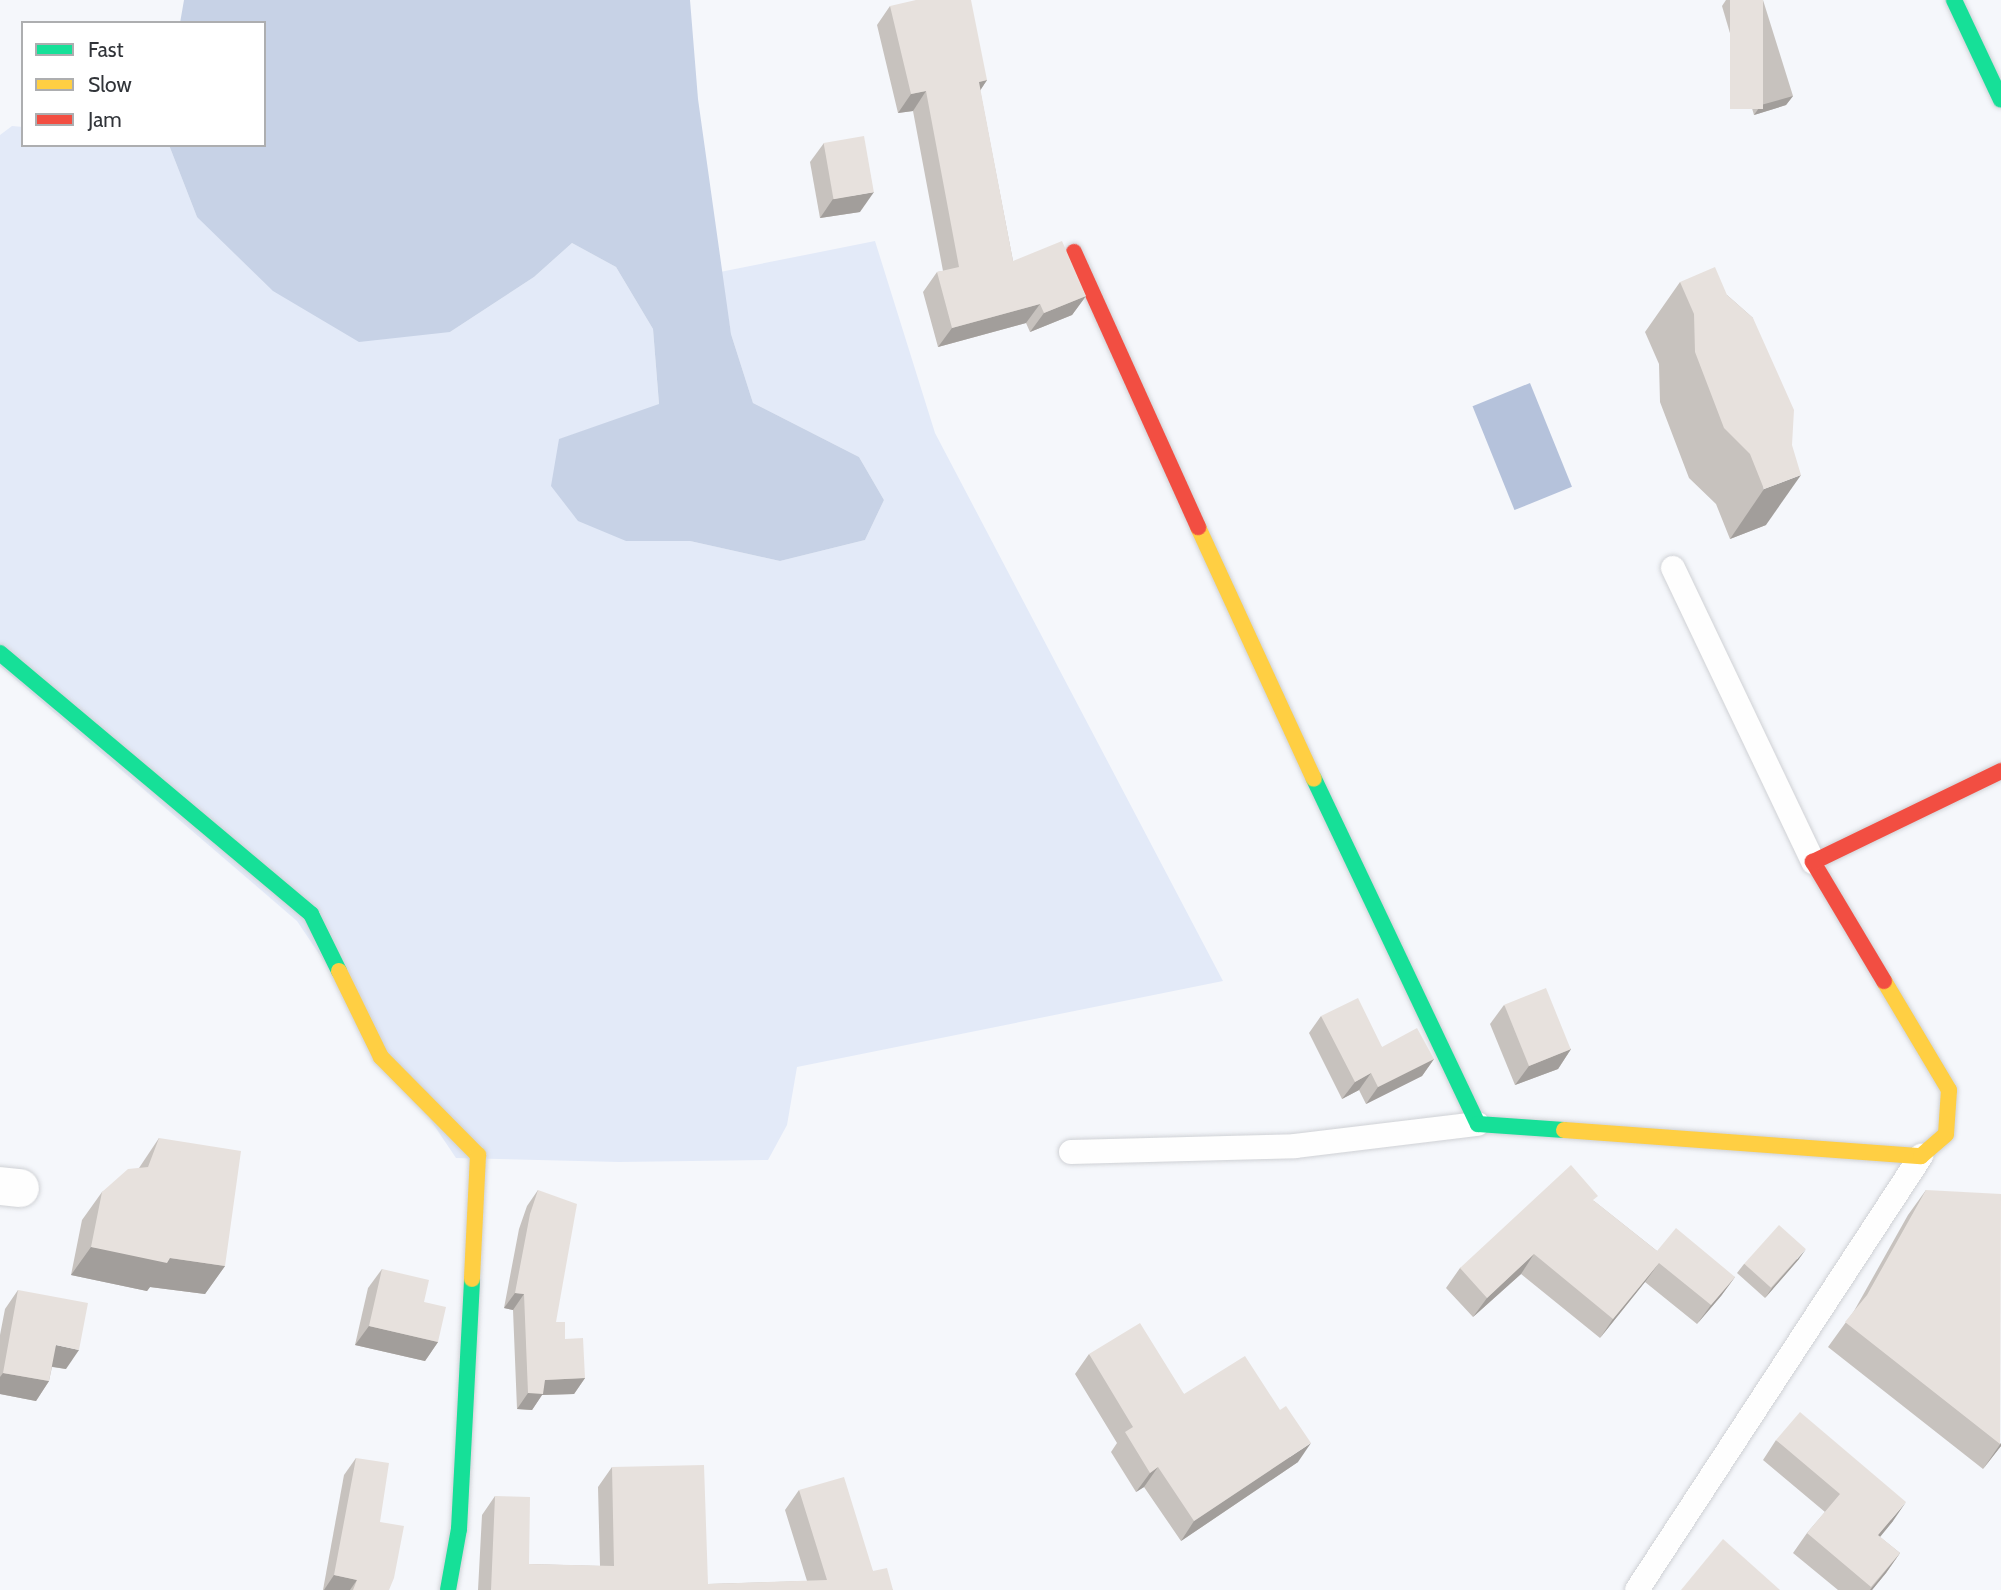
<!DOCTYPE html>
<style>
body{margin:0}
#map{position:relative;width:2001px;height:1590px;overflow:hidden;background:#f5f7fb;font-family:Cabin,sans-serif}
div>[style]{position:absolute}
.green>*{inset:0;background:#e3eaf8}
.forest>*{inset:0;background:#c7d2e6}
.water>*{inset:0;background:#b5c2db;transform-origin:0 0}
.roads{filter:drop-shadow(0 0 2px #cfd1d5) drop-shadow(0 0 2px #cfd1d5)}
.lane>*{height:24px;margin:-12px;padding:0 12px;transform-origin:12px;border-radius:12px;background:#fefefe}
.street>*{height:38px;margin:-19px;padding:0 19px;transform-origin:19px;border-radius:19px;background:#fefefe}
.fast>*{height:16px;margin:-8px;padding:0 8px;transform-origin:8px;border-radius:8px;background:#16e098}
.slow>*{height:16px;margin:-8px;padding:0 8px;transform-origin:8px;border-radius:8px;background:#ffcf43}
.jam>*{height:16px;margin:-8px;padding:0 8px;transform-origin:8px;border-radius:8px;background:#f24e42}
.wall>*{inset:0;background:#c7c2be}
.shaded-wall>*{inset:0;background:#a29e9b}
.building>*{inset:0;background:#e7e1dd;transform-origin:0 0}
span{translate:-50% -50%;white-space:nowrap;text-align:center;line-height:1.15;-webkit-text-stroke:7px #fff;paint-order:stroke}
.legend{position:absolute;left:21px;top:21px;width:245px;height:126px;box-sizing:border-box;background:#fff;border:2px solid #adaeb0;margin:0;padding:9px 12px;list-style:none;font-size:21px;color:#313439}
.legend li{display:flex;align-items:center;gap:14px;height:35px}
.legend b{width:35px;border:2px solid #adaeb0}
</style>
<div id="map">
<div class="green">
<i style="clip-path:polygon(12px 126px,23px 127px,23px 145px,169px 145px,197px 217px,450px 332px,534px 277px,572px 243px,616px 267px,653px 329px,659px 405px,560px 439px,626px 541px,690px 541px,780px 561px,865px 540px,884px 500px,859px 457px,753px 403px,731px 334px,720px 272px,875px 241px,935px 433px,1223px 981px,797px 1067px,787px 1125px,768px 1160px,619px 1162px,456px 1158px,297px 921px,0 666px,0 135px)"></i>
</div>
<div class="forest">
<i style="clip-path:polygon(184px 0,690px 0,698px 99px,731px 334px,753px 403px,859px 457px,884px 500px,865px 540px,780px 561px,690px 541px,626px 541px,578px 521px,551px 486px,559px 439px,659px 404px,653px 329px,616px 267px,572px 243px,534px 277px,450px 332px,359px 342px,273px 291px,197px 217px,169px 145px,264px 145px,264px 23px,180px 23px)"></i>
</div>
<div class="water">
<i style="left:1530px;top:383px;width:112px;height:62px;rotate:68deg"></i>
</div>
<div class="roads">
<div class="lane">
<i style="left:1673px;top:568px;width:326px;rotate:64.5deg"></i>
<i style="left:1071px;top:1152px;width:224px;rotate:-1.5deg"></i>
<i style="left:1295px;top:1146px;width:184px;rotate:-6.9deg"></i>
<i style="left:1637px;top:1590px;width:519px;rotate:-56.8deg"></i>
</div>
<div class="street">
<i style="left:0;top:1186px;width:20px;rotate:6deg"></i>
</div>
<div class="fast">
<i style="left:1954px;top:0;width:110px;rotate:64.8deg"></i>
<i style="left:0;top:653px;width:406px;rotate:40deg"></i>
<i style="left:311px;top:914px;width:64px;rotate:63.8deg"></i>
<i style="left:1314px;top:779px;width:382px;rotate:64.6deg"></i>
<i style="left:1478px;top:1124px;width:86px;rotate:4deg"></i>
<i style="left:448px;top:1590px;width:62px;rotate:-79.8deg"></i>
<i style="left:459px;top:1529px;width:250px;rotate:-87deg"></i>
</div>
<div class="slow">
<i style="left:1198px;top:527px;width:277px;rotate:65.3deg"></i>
<i style="left:339px;top:971px;width:96px;rotate:64deg"></i>
<i style="left:381px;top:1057px;width:138px;rotate:45.3deg"></i>
<i style="left:478px;top:1155px;width:124px;rotate:92.8deg"></i>
<i style="left:1564px;top:1130px;width:358px;rotate:4.2deg"></i>
<i style="left:1921px;top:1156px;width:33px;rotate:-41deg"></i>
<i style="left:1946px;top:1134px;width:44px;rotate:-86.1deg"></i>
<i style="left:1949px;top:1090px;width:127px;rotate:-120.8deg"></i>
</div>
<div class="jam">
<i style="left:1074px;top:252px;width:302px;rotate:65.7deg"></i>
<i style="left:1884px;top:981px;width:139px;rotate:-120.8deg"></i>
<i style="left:1813px;top:862px;width:209px;rotate:-25.8deg"></i>
</div>
</div>
<div class="wall">
<i style="clip-path:polygon(1726px 0,1763px 0,1793px 96px,1786px 105px,1754px 115px,1722px 6px)"></i>
<i style="clip-path:polygon(890px 6px,987px 80px,980px 90px,1013px 261px,1086px 296px,1072px 315px,1030px 332px,1026px 323px,938px 347px,923px 292px,937px 272px,943px 271px,913px 111px,898px 113px,877px 25px)"></i>
<i style="clip-path:polygon(824px 143px,860px 212px,820px 218px,810px 162px)"></i>
<i style="clip-path:polygon(1680px 282px,1727px 295px,1753px 318px,1766px 525px,1730px 539px,1716px 504px,1689px 478px,1660px 402px,1659px 364px,1645px 332px)"></i>
<i style="clip-path:polygon(1504px 1005px,1571px 1049px,1558px 1069px,1515px 1085px,1490px 1024px)"></i>
<i style="clip-path:polygon(1321px 1016px,1382px 1047px,1434px 1059px,1422px 1076px,1366px 1104px,1359px 1090px,1342px 1099px,1309px 1033px)"></i>
<i style="clip-path:polygon(159px 1138px,225px 1266px,205px 1294px,150px 1287px,147px 1291px,71px 1275px,82px 1220px,102px 1192px,139px 1168px)"></i>
<i style="clip-path:polygon(538px 1190px,556px 1322px,585px 1378px,574px 1394px,542px 1395px,532px 1410px,517px 1409px,513px 1310px,504px 1308px,519px 1229px,527px 1206px)"></i>
<i style="clip-path:polygon(1926px 1190px,2001px 1446px,1983px 1469px,1828px 1347px,1854px 1311px,1908px 1215px)"></i>
<i style="clip-path:polygon(1594px 1201px,1657px 1251px,1735px 1277px,1721px 1296px,1697px 1324px,1645px 1282px,1600px 1338px,1521px 1274px,1473px 1317px,1446px 1288px,1460px 1268px)"></i>
<i style="clip-path:polygon(1799px 1259px,1765px 1298px,1737px 1273px,1744px 1264px)"></i>
<i style="clip-path:polygon(382px 1269px,424px 1302px,438px 1342px,425px 1361px,355px 1345px,368px 1288px)"></i>
<i style="clip-path:polygon(18px 1290px,66px 1369px,52px 1367px,49px 1381px,36px 1401px,0 1394px,0 1335px,5px 1309px)"></i>
<i style="clip-path:polygon(1089px 1354px,1184px 1394px,1298px 1462px,1181px 1541px,1144px 1487px,1136px 1492px,1111px 1452px,1117px 1443px,1075px 1374px)"></i>
<i style="clip-path:polygon(1776px 1440px,1893px 1521px,1880px 1537px,1900px 1553px,1886px 1573px,1872px 1590px,1838px 1590px,1793px 1553px,1807px 1533px,1825px 1512px,1763px 1460px)"></i>
<i style="clip-path:polygon(356px 1458px,380px 1522px,389px 1590px,323px 1590px,344px 1475px)"></i>
<i style="clip-path:polygon(612px 1467px,708px 1584px,807px 1581px,785px 1510px,799px 1490px,873px 1571px,893px 1590px,478px 1590px,482px 1515px,495px 1496px,529px 1564px,600px 1566px,598px 1487px)"></i>
</div>
<div class="shaded-wall">
<i style="clip-path:polygon(987px 80px,974px 100px,979px 82px)"></i>
<i style="clip-path:polygon(926px 91px,913px 111px,898px 113px,911px 94px)"></i>
<i style="clip-path:polygon(1793px 96px,1786px 105px,1754px 115px,1761px 105px)"></i>
<i style="clip-path:polygon(874px 192px,860px 212px,820px 218px,833px 199px)"></i>
<i style="clip-path:polygon(1086px 296px,1072px 315px,1030px 332px,1044px 313px)"></i>
<i style="clip-path:polygon(1040px 304px,1026px 323px,938px 347px,952px 328px)"></i>
<i style="clip-path:polygon(1801px 475px,1766px 525px,1730px 539px,1764px 489px)"></i>
<i style="clip-path:polygon(1571px 1049px,1558px 1069px,1515px 1085px,1529px 1066px)"></i>
<i style="clip-path:polygon(1434px 1059px,1422px 1076px,1366px 1104px,1378px 1087px)"></i>
<i style="clip-path:polygon(1371px 1073px,1359px 1090px,1342px 1099px,1355px 1082px)"></i>
<i style="clip-path:polygon(91px 1247px,170px 1258px,225px 1266px,205px 1294px,150px 1287px,147px 1291px,71px 1275px)"></i>
<i style="clip-path:polygon(1806px 1249px,1799px 1259px,1765px 1298px,1772px 1288px)"></i>
<i style="clip-path:polygon(1534px 1254px,1521px 1274px,1473px 1317px,1487px 1298px)"></i>
<i style="clip-path:polygon(1659px 1263px,1645px 1282px,1600px 1338px,1613px 1319px)"></i>
<i style="clip-path:polygon(1735px 1277px,1721px 1296px,1697px 1324px,1711px 1305px)"></i>
<i style="clip-path:polygon(515px 1293px,524px 1294px,513px 1310px,504px 1308px)"></i>
<i style="clip-path:polygon(369px 1326px,438px 1342px,425px 1361px,355px 1345px)"></i>
<i style="clip-path:polygon(56px 1345px,79px 1350px,66px 1369px,42px 1365px)"></i>
<i style="clip-path:polygon(3px 1373px,49px 1381px,36px 1401px,0 1394px,0 1377px)"></i>
<i style="clip-path:polygon(585px 1378px,574px 1394px,542px 1395px,532px 1410px,517px 1409px,528px 1393px,545px 1380px)"></i>
<i style="clip-path:polygon(1311px 1443px,1298px 1462px,1181px 1541px,1194px 1521px)"></i>
<i style="clip-path:polygon(2001px 1443px,2001px 1446px,1983px 1469px)"></i>
<i style="clip-path:polygon(1158px 1467px,1144px 1487px,1136px 1492px,1150px 1473px)"></i>
<i style="clip-path:polygon(1906px 1502px,1893px 1521px,1865px 1555px,1878px 1535px)"></i>
<i style="clip-path:polygon(1900px 1553px,1886px 1573px,1872px 1590px,1870px 1590px)"></i>
<i style="clip-path:polygon(334px 1575px,357px 1580px,350px 1590px,324px 1590px)"></i>
</div>
<div class="building">
<i style="clip-path:polygon(916px 0,971px 0,987px 80px,979px 82px,1013px 261px,1062px 241px,1086px 296px,1044px 313px,1040px 304px,952px 328px,937px 272px,959px 267px,926px 91px,911px 94px,890px 6px)"></i>
<i style="left:1730px;top:0;width:33px;height:109px"></i>
<i style="left:864px;top:136px;width:57px;height:41px;rotate:80deg"></i>
<i style="clip-path:polygon(1715px 267px,1727px 295px,1753px 318px,1794px 410px,1792px 445px,1801px 475px,1764px 489px,1750px 454px,1724px 428px,1695px 352px,1694px 314px,1680px 282px)"></i>
<i style="left:1546px;top:988px;width:66px;height:45px;rotate:68deg"></i>
<i style="clip-path:polygon(1358px 998px,1382px 1047px,1417px 1028px,1434px 1059px,1378px 1087px,1371px 1073px,1355px 1082px,1321px 1016px)"></i>
<i style="clip-path:polygon(159px 1138px,241px 1151px,225px 1266px,170px 1258px,167px 1263px,91px 1247px,102px 1192px,128px 1169px,148px 1167px)"></i>
<i style="clip-path:polygon(1571px 1165px,1598px 1196px,1593px 1200px,1657px 1251px,1676px 1228px,1735px 1277px,1711px 1305px,1659px 1263px,1613px 1319px,1534px 1254px,1487px 1298px,1460px 1268px)"></i>
<i style="clip-path:polygon(538px 1190px,577px 1204px,556px 1322px,565px 1322px,565px 1339px,583px 1338px,585px 1378px,545px 1380px,543px 1394px,528px 1393px,524px 1294px,515px 1293px,530px 1214px)"></i>
<i style="clip-path:polygon(1926px 1190px,2001px 1194px,2000px 1444px,1845px 1322px,1867px 1295px)"></i>
<i style="left:1779px;top:1225px;width:36px;height:52px;rotate:42deg"></i>
<i style="clip-path:polygon(382px 1269px,429px 1280px,424px 1302px,446px 1307px,438px 1342px,369px 1326px)"></i>
<i style="clip-path:polygon(18px 1290px,88px 1303px,79px 1350px,56px 1345px,49px 1381px,3px 1373px)"></i>
<i style="clip-path:polygon(1140px 1323px,1184px 1394px,1245px 1356px,1280px 1410px,1286px 1406px,1311px 1443px,1194px 1521px,1158px 1467px,1150px 1473px,1125px 1432px,1133px 1427px,1089px 1354px)"></i>
<i style="clip-path:polygon(1800px 1412px,1906px 1502px,1878px 1535px,1900px 1553px,1871px 1587px,1807px 1533px,1840px 1494px,1776px 1440px)"></i>
<i style="clip-path:polygon(356px 1458px,389px 1463px,380px 1522px,404px 1526px,394px 1578px,389px 1590px,353px 1590px,357px 1580px,334px 1575px)"></i>
<i style="clip-path:polygon(704px 1465px,708px 1584px,827px 1580px,799px 1490px,844px 1477px,873px 1571px,887px 1568px,893px 1590px,491px 1590px,495px 1496px,530px 1497px,529px 1564px,614px 1566px,612px 1467px)"></i>
<i style="clip-path:polygon(1723px 1539px,1780px 1590px,1681px 1590px)"></i>
</div>
<ul class="legend">
<li><b style="height:9px;background:#16e098"></b>Fast</li>
<li><b style="height:9px;background:#ffcf43"></b>Slow</li>
<li><b style="height:9px;background:#f24e42"></b>Jam</li>
</ul>
</div>
